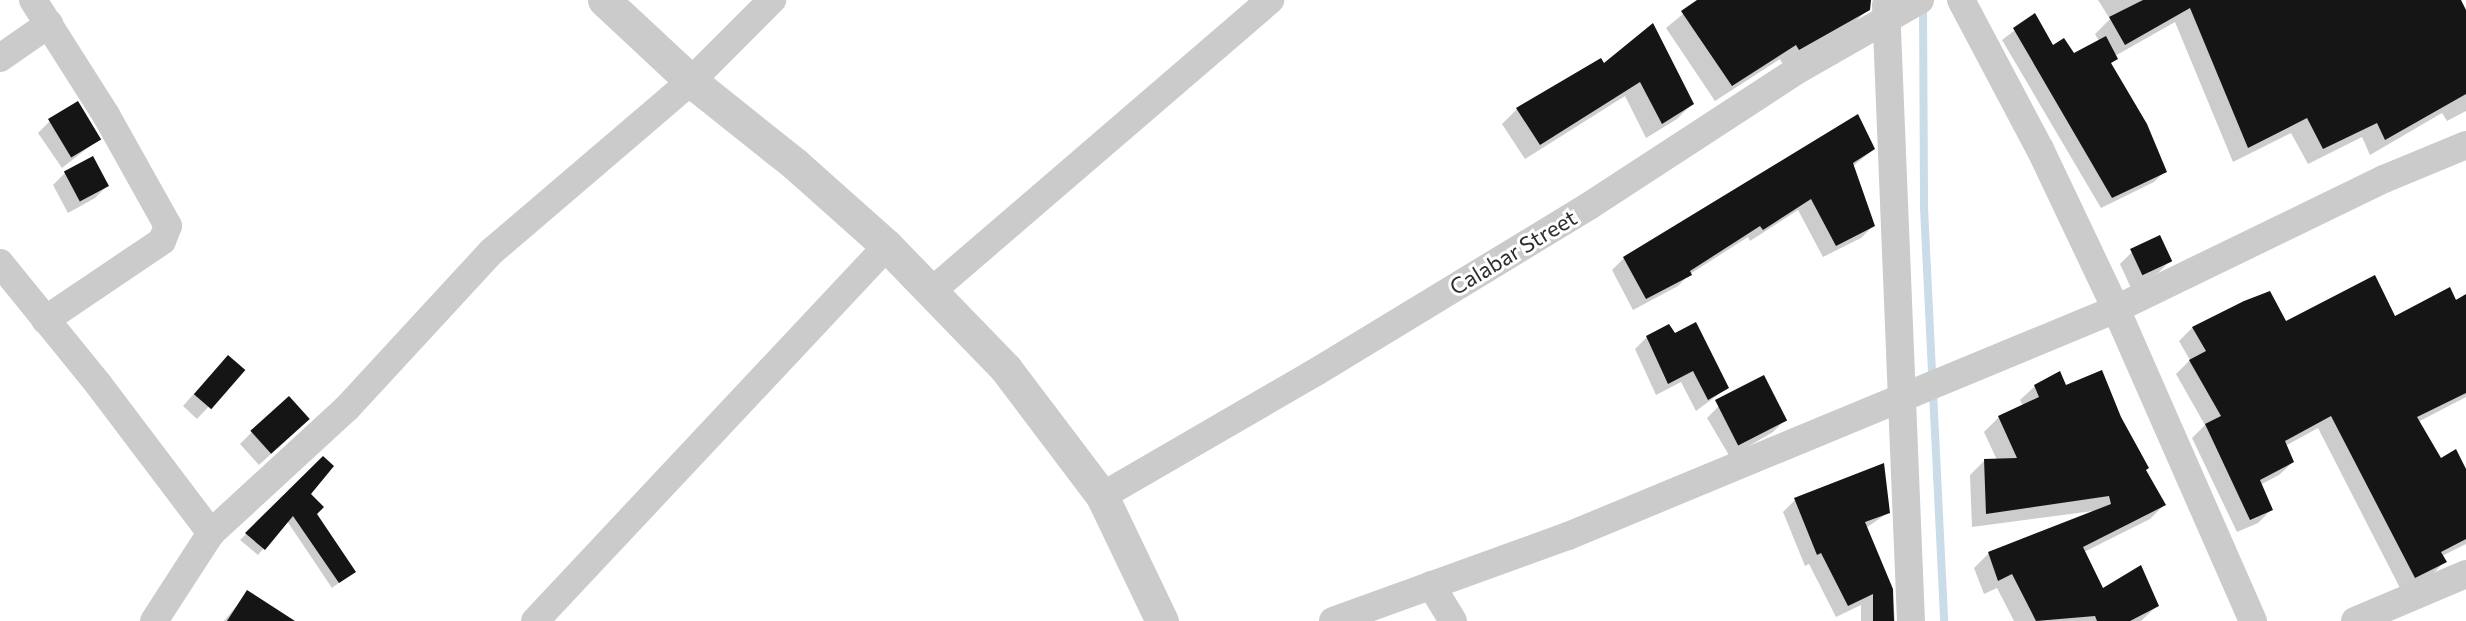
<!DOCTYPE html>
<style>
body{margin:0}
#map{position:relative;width:2466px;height:621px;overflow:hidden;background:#fff;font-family:Commissioner,sans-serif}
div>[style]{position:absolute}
.shadow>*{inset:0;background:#0003}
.stream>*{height:8px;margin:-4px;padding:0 4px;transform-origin:4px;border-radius:4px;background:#cadce8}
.building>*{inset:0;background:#151515;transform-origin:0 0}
.minor>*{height:28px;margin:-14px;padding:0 14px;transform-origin:14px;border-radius:14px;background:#cbcbcb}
.tertiary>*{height:33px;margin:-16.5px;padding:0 16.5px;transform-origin:16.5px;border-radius:16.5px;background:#cbcbcb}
span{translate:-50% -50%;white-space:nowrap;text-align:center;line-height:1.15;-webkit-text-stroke:6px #fff;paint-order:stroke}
.street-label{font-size:22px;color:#2e2e2e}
</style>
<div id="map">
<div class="shadow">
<i style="clip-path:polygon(1700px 0,1871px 0,1868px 9px,1852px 25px,1783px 65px,1780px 59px,1715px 101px,1666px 28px)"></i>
<i style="clip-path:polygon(2098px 0,2444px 0,2466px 30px,2466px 111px,2447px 121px,2442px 113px,2370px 155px,2362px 137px,2308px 164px,2291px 133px,2233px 162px,2175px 22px,2115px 56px,2110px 65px,2165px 171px,2154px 182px,2101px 208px,2002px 40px,2035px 15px,2053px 47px,2073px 55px,2099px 41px,2095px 34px,2110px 19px)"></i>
<i style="clip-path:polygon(1603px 65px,1692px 104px,1677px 119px,1646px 138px,1625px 96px,1525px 159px,1502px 124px,1517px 109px)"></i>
<i style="clip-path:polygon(50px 121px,99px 139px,62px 168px,38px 133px)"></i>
<i style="clip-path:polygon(1874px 149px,1852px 167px,1873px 226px,1861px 238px,1823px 257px,1798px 210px,1750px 241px,1748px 237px,1690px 274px,1678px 286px,1633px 310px,1612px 270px,1624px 258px)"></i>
<i style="clip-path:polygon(65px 173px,107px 186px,95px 198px,68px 213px,53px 185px)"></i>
<i style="clip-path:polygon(2132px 252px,2170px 261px,2158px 273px,2131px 288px,2120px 264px)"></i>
<i style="clip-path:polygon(2269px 293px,2286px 323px,2394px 318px,2466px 296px,2466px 397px,2418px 422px,2441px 460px,2466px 472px,2466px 544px,2442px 556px,2445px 561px,2432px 575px,2401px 590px,2318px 428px,2285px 446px,2293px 462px,2279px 475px,2260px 485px,2271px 510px,2258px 523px,2237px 532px,2192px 438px,2205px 425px,2176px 374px,2190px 360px,2179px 341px,2192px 328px)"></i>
<i style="clip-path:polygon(1647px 337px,1727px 388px,1696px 411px,1681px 382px,1656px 395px,1635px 349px)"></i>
<i style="clip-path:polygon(216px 369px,243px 370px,197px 419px,183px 406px)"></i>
<i style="clip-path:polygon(2035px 386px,2065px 387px,2145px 471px,2164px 505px,2150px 519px,2084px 552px,2102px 590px,2158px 605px,2141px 621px,2014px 621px,1997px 588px,1984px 594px,1974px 568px,1988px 554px,2101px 510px,1972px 527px,1970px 475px,1984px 461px,1997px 460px,1984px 432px,1999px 417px,2023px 406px,2020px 400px)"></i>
<i style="clip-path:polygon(1719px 406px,1785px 420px,1773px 432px,1730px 457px,1707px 418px)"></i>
<i style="clip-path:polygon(296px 431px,259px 465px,240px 444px,252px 432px)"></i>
<i style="clip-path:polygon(323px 458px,309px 494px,315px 514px,355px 571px,332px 588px,287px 521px,258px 555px,240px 540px)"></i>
<i style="clip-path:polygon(1795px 500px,1889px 512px,1866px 528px,1892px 589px,1895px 621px,1861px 621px,1861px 605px,1836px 617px,1809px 564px,1805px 566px,1783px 512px)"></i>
<i style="clip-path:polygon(248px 592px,292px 621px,224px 621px)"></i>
</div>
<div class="stream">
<i style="left:1923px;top:3px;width:205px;rotate:89.7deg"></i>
<i style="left:1924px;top:208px;width:413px;rotate:87.2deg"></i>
</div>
<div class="building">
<i style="clip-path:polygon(1697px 0,1871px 0,1870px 10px,1799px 50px,1796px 45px,1732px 86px,1681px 11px)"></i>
<i style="clip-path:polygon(2143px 0,2461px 0,2466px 10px,2466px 94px,2385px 140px,2377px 123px,2323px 149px,2307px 118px,2248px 148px,2190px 8px,2125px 45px,2109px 17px)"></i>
<i style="clip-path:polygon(2035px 13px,2053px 45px,2064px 38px,2074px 53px,2106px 36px,2118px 59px,2111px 63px,2147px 124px,2167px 172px,2112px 198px,2013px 28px)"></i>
<i style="clip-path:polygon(1653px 23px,1694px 104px,1662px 124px,1640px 82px,1540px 145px,1516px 108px,1601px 58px,1604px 63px)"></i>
<i style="left:78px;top:101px;width:45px;height:35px;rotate:59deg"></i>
<i style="clip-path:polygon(1858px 114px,1875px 149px,1853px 163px,1875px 226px,1836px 246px,1811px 199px,1763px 230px,1760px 226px,1690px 271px,1692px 275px,1646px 299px,1623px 257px)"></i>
<i style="left:93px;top:156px;width:34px;height:33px;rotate:62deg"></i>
<i style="left:2160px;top:235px;width:29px;height:33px;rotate:65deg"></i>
<i style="clip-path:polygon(2375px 275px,2395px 316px,2450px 287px,2456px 300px,2466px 294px,2466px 393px,2417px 417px,2441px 458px,2456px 449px,2466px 469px,2466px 539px,2441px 552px,2447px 562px,2415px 578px,2331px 416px,2285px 441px,2294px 462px,2260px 480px,2273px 510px,2250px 520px,2205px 424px,2221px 416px,2189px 360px,2206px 351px,2192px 327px,2244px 301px,2270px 291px,2286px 321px)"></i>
<i style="clip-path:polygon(1696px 322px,1729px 388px,1708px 400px,1693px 371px,1668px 384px,1646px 336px,1669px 324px,1675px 333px)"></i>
<i style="left:228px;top:355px;width:23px;height:52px;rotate:41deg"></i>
<i style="clip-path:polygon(2102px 370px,2121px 417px,2149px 468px,2146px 470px,2166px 505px,2083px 547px,2103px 588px,2141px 565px,2159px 606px,2130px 621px,2097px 621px,2095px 616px,2036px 621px,2012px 574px,1998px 581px,1988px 552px,2111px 504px,2109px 496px,1986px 514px,1984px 459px,2017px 458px,1998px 416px,2039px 397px,2034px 385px,2060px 371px,2066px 385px)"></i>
<i style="left:1764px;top:375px;width:51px;height:55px;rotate:63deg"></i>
<i style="left:289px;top:396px;width:31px;height:52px;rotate:48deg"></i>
<i style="clip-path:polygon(323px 456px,334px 466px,311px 494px,324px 507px,317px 514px,356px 572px,339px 583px,293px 516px,265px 550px,245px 533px)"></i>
<i style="clip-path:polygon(1884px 463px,1890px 513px,1865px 522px,1893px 589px,1894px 621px,1873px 621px,1873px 594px,1848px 606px,1821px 553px,1817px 555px,1794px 498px)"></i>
<i style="clip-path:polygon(247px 590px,295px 621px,227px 621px)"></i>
</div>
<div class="minor">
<i style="left:33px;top:0;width:136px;rotate:57.6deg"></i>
<i style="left:106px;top:115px;width:127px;rotate:60.8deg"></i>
<i style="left:168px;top:226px;width:16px;rotate:112deg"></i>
<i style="left:162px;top:241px;width:141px;rotate:146deg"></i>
<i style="left:1961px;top:0;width:169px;rotate:62.1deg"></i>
<i style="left:2040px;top:149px;width:177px;rotate:64.6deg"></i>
<i style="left:2116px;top:309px;width:341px;rotate:66.3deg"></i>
<i style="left:1886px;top:5px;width:617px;rotate:87.68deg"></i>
<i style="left:0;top:58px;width:60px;rotate:-34.8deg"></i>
<i style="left:0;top:263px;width:157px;rotate:50.9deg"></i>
<i style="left:99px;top:385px;width:186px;rotate:52.9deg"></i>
<i style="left:211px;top:533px;width:185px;rotate:-42.6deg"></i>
<i style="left:347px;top:408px;width:212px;rotate:-47.3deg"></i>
<i style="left:491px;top:252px;width:263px;rotate:-40.5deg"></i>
<i style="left:691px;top:81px;width:115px;rotate:-45deg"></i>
<i style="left:933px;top:290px;width:445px;rotate:-40.7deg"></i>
<i style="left:1102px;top:496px;width:247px;rotate:-30.1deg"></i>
<i style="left:1316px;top:372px;width:320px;rotate:-31.3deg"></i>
<i style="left:1589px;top:206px;width:253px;rotate:-33.1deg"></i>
<i style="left:1801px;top:68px;width:137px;rotate:-29.7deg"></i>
<i style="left:1431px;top:585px;width:42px;rotate:58.6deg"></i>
<i style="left:154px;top:621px;width:105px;rotate:-57.1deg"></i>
<i style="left:535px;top:621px;width:514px;rotate:-46.81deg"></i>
<i style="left:1333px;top:621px;width:250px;rotate:-19.9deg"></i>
<i style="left:1568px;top:536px;width:593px;rotate:-22.5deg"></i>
<i style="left:2116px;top:309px;width:298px;rotate:-25.9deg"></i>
<i style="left:2384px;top:179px;width:89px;rotate:-22.5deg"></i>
<i style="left:2355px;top:621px;width:121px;rotate:-22.9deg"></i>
</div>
<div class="tertiary">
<i style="left:604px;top:0;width:119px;rotate:43deg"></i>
<i style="left:691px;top:81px;width:133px;rotate:38.6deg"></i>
<i style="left:795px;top:164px;width:123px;rotate:41.7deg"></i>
<i style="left:887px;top:246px;width:171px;rotate:45.9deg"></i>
<i style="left:1006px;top:369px;width:159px;rotate:52.9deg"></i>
<i style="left:1102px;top:496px;width:139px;rotate:64.4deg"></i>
</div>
<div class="street-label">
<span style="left:1513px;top:252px;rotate:-31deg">Calabar Street</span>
</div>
</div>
